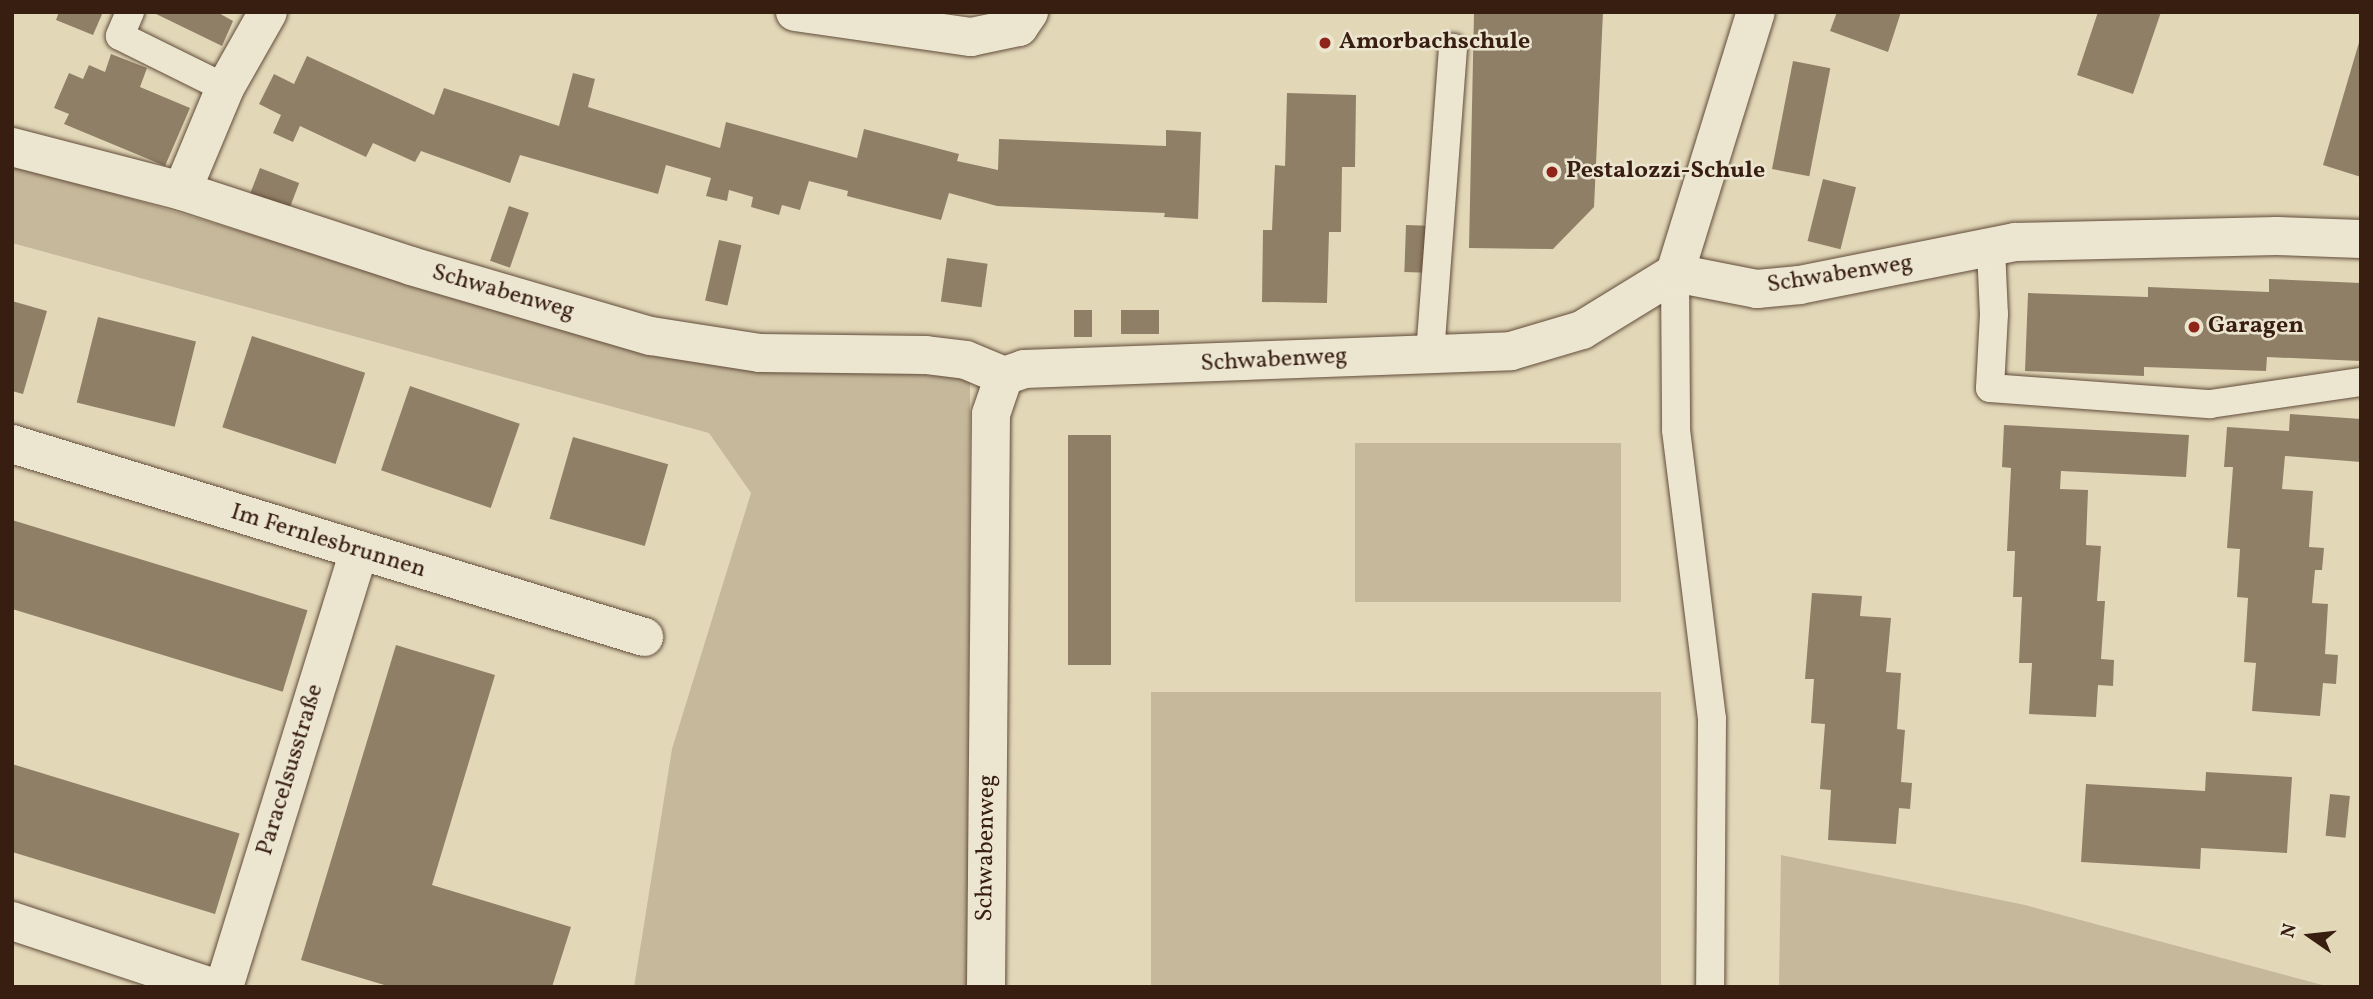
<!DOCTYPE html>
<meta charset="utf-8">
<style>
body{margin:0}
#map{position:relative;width:2373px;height:999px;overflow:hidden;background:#e2d8b8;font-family:Vollkorn,serif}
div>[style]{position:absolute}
.green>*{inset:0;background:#c5b89b;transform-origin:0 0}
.building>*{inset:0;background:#907f67;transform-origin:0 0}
.roads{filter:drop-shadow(0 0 2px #624c3a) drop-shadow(0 0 2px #624c3a)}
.service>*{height:28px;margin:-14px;padding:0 14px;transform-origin:14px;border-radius:14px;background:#ece6d1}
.minor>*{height:38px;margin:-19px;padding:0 19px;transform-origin:19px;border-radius:19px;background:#ece6d1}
.dots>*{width:19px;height:19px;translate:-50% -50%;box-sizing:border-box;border:4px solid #ece6d1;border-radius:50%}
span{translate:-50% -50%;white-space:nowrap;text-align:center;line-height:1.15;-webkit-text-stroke:5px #ece6d1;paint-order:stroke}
.poi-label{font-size:24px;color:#381e10;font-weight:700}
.left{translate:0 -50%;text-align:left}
.street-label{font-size:24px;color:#381e10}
.frame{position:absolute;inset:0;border:14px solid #381e10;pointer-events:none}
.north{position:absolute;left:2275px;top:901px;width:70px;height:70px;-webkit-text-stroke:5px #ece6d1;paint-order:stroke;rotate:284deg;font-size:19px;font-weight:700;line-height:28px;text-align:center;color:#381e10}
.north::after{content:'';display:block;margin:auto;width:24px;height:32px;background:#381e10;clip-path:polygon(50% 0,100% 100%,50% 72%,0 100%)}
</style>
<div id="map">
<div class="green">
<i style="clip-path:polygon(12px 163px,664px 358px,970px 378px,968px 987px,634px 987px,672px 749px,751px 493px,709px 433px,12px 243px)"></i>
<i style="left:1621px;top:443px;width:159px;height:266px;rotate:90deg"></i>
<i style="left:1151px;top:692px;width:510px;height:295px"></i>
<i style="clip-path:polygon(1781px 855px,2025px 905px,2330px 987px,1779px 987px)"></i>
</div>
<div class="building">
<i style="clip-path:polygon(59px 12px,103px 12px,93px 35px,56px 20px)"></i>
<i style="clip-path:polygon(152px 12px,217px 12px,233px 21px,222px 46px)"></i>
<i style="clip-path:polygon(1474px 12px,1603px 12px,1594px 207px,1553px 249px,1469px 248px)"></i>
<i style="clip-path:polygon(1837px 12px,1901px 12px,1888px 52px,1830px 31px)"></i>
<i style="clip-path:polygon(2098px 12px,2161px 12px,2133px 94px,2077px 75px)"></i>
<i style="clip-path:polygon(2360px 39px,2361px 39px,2361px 177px,2323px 165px)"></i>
<i style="clip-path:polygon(111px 54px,147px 68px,140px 87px,190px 108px,165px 166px,64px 124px,69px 114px,54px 108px,69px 73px,83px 79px,89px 65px,105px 72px)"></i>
<i style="clip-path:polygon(307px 56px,434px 115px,444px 88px,559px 126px,573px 73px,595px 79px,588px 107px,720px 148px,726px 122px,857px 158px,864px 129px,959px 154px,957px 161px,998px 170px,999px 139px,1166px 146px,1166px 130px,1201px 132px,1198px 219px,1164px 217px,1165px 213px,997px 206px,949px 193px,941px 220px,847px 196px,848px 191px,809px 181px,800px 210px,782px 205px,779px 215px,751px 207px,753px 197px,729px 190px,727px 201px,706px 196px,711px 178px,666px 165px,658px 194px,520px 155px,510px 183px,421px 151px,415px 162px,373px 143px,366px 157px,300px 126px,293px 142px,273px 133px,281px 115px,259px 104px,274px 74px,294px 84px)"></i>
<i style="left:1793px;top:61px;width:38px;height:110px;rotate:11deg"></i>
<i style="clip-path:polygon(1287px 93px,1356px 95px,1355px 167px,1342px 167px,1341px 232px,1329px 232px,1327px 303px,1262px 302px,1263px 230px,1272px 230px,1275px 165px,1285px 166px)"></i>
<i style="left:260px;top:168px;width:42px;height:29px;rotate:21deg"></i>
<i style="left:1823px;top:179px;width:34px;height:64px;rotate:14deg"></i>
<i style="left:509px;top:206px;width:21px;height:58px;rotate:19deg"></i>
<i style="left:1406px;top:225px;width:23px;height:47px;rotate:2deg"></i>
<i style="left:719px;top:240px;width:23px;height:62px;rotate:13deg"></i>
<i style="left:947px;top:258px;width:41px;height:44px;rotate:8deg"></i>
<i style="clip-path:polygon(2269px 279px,2361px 283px,2361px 361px,2267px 357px,2266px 371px,2144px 367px,2144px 376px,2025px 371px,2028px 293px,2148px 297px,2148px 287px,2269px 292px)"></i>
<i style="clip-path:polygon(12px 301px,47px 311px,23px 394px,12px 391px)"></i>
<i style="left:1074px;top:310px;width:18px;height:27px"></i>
<i style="left:1159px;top:310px;width:24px;height:38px;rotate:90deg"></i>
<i style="left:98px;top:317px;width:101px;height:88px;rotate:14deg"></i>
<i style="left:252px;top:336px;width:119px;height:96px;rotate:18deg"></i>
<i style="left:410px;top:386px;width:116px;height:89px;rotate:19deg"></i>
<i style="clip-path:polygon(2290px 414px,2361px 419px,2361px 462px,2285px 456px,2282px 489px,2313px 491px,2309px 547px,2324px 548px,2322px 570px,2315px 570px,2312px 603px,2328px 604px,2325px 654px,2338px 655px,2336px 684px,2323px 683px,2320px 716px,2252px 711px,2256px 663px,2244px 662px,2248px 598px,2237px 597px,2240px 549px,2227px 548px,2233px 467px,2224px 467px,2227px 427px,2289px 431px)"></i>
<i style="clip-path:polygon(2004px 425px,2189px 435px,2186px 477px,2061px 471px,2060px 489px,2088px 490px,2086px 545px,2101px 546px,2097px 601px,2105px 601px,2101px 659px,2114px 660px,2113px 686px,2098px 685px,2096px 717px,2029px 714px,2032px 663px,2019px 663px,2022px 597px,2013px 597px,2015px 551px,2007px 551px,2011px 468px,2002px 467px)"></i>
<i style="left:1068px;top:435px;width:43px;height:230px"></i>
<i style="left:573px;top:437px;width:99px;height:85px;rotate:16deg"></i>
<i style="left:12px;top:520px;width:309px;height:85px;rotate:17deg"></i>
<i style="clip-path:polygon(1812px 593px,1862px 596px,1860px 616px,1891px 618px,1886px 672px,1901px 673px,1897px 729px,1905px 730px,1901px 782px,1912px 783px,1910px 809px,1899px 808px,1896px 844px,1828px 840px,1831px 790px,1820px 789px,1825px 724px,1811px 723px,1814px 679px,1805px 679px)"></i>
<i style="clip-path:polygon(396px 645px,495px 675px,432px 885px,571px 927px,552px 987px,391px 987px,301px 960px)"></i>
<i style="left:12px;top:764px;width:238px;height:84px;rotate:17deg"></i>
<i style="clip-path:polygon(2206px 772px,2292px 777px,2287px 853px,2201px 848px,2200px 869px,2081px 862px,2086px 784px,2205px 791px)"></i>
<i style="left:2330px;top:794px;width:20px;height:42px;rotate:6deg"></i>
</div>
<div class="roads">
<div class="service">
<i style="left:130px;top:12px;width:26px;rotate:113deg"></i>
<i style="left:120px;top:36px;width:117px;rotate:26.3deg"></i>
<i style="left:1991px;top:249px;width:65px;rotate:87.4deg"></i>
<i style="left:1994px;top:314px;width:74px;rotate:93.1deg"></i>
<i style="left:1990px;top:388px;width:221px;rotate:4.2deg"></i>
<i style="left:2210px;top:404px;width:153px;rotate:-8.3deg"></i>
<i style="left:1675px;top:273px;width:157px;rotate:89.6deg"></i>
<i style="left:1676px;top:430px;width:291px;rotate:82.9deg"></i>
<i style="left:1712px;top:719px;width:268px;rotate:90.4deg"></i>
<i style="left:1430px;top:354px;width:307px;rotate:-85.7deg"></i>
</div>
<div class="minor">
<i style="left:795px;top:12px;width:178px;rotate:8.1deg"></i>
<i style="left:971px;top:37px;width:49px;rotate:-11.8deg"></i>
<i style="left:1019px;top:27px;width:18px;rotate:-56deg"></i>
<i style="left:12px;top:147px;width:176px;rotate:14.5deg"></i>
<i style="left:182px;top:191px;width:241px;rotate:18.1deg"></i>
<i style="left:411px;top:266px;width:250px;rotate:16.3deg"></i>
<i style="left:651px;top:336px;width:110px;rotate:8.9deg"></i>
<i style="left:760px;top:353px;width:166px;rotate:0.7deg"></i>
<i style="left:926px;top:355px;width:40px;rotate:7.1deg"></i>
<i style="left:966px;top:360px;width:41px;rotate:22.8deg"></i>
<i style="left:1004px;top:376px;width:21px;rotate:-19deg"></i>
<i style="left:1024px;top:369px;width:487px;rotate:-2.1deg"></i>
<i style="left:1511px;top:351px;width:74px;rotate:-16.5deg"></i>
<i style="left:1582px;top:330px;width:109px;rotate:-31.5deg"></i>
<i style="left:1675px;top:273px;width:84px;rotate:11deg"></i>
<i style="left:1757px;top:289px;width:43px;rotate:-5.3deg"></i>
<i style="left:1800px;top:285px;width:219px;rotate:-11.3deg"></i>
<i style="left:2015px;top:242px;width:262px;rotate:-1.3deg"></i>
<i style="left:2277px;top:236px;width:84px;rotate:2deg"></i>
<i style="left:182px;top:191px;width:112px;rotate:-67.3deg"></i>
<i style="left:225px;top:88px;width:87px;rotate:-60.5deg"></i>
<i style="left:1675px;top:273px;width:273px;rotate:-72.8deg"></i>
<i style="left:12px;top:444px;width:661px;rotate:16.98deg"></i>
<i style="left:12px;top:921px;width:211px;rotate:18.3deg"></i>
<i style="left:224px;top:987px;width:454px;rotate:-72.8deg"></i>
<i style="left:986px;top:987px;width:573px;rotate:-89.5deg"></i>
<i style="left:991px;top:414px;width:40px;rotate:-71.1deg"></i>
</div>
</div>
<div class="dots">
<i style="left:1325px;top:43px;background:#8f2418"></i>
<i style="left:1552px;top:172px;background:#8f2418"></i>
<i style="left:2194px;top:327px;background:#8f2418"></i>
</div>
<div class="poi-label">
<span class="left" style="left:1339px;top:43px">Amorbachschule</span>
<span class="left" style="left:1566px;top:172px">Pestalozzi-Schule</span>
<span class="left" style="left:2208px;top:327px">Garagen</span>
</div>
<div class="street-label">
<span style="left:1840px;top:275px;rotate:-9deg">Schwabenweg</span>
<span style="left:503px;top:293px;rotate:16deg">Schwabenweg</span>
<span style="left:1274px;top:361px;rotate:-3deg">Schwabenweg</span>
<span style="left:328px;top:542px;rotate:17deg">Im Fernlesbrunnen</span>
<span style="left:291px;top:770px;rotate:-73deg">Paracelsusstraße</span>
<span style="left:987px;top:848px;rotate:-89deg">Schwabenweg</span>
</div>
<div class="frame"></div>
<div class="north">N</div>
</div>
